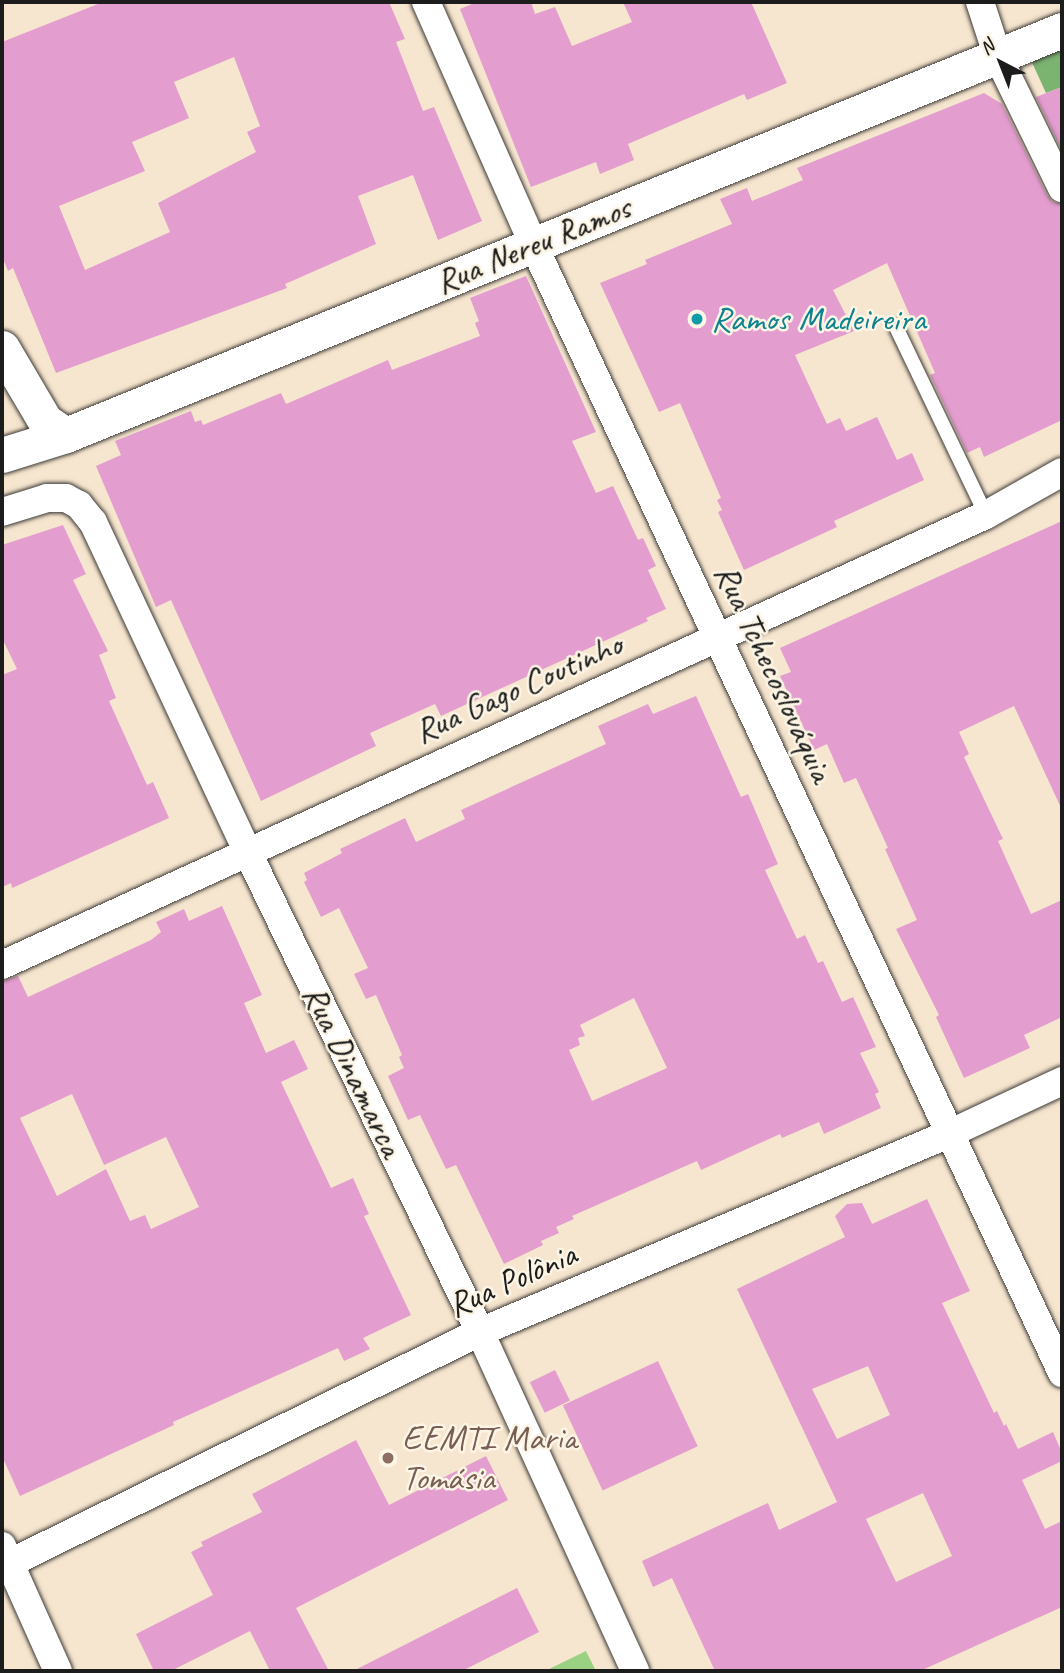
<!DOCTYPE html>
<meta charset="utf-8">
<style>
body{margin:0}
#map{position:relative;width:1064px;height:1673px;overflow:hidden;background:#f7e6cf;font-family:Caveat,sans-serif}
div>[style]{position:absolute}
.green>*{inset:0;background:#9ad183}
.forest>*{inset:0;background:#7bb371}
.building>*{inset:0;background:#e39dcf;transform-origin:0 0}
.roads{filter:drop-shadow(0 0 2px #3d3a37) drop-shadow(0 0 2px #3d3a37)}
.service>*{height:14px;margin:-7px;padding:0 7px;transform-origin:7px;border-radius:7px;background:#fff}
.minor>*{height:28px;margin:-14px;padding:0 14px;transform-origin:14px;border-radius:14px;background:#fff}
.tertiary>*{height:35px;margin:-17.5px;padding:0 17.5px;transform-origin:17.5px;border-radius:17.5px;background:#fff}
.dots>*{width:19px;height:19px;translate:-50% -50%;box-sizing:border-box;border:4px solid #fcf5e5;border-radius:50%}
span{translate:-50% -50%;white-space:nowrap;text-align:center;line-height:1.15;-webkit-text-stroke:5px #fcf5e5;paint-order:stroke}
.street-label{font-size:35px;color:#1c1c1c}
.culture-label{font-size:35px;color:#0d838f}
.left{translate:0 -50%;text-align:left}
.education-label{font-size:35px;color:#785e54}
.frame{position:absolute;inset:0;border:4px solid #1c1c1c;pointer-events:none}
.north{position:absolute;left:966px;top:28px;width:70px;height:70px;-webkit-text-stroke:5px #fcf5e5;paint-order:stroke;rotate:318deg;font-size:19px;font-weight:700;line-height:28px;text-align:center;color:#1c1c1c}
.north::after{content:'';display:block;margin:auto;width:24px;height:32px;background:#1c1c1c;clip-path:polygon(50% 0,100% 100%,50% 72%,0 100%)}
</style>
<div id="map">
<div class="green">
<i style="clip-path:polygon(586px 1651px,596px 1671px,545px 1671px)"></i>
</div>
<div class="forest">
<i style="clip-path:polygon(1062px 45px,1062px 87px,1046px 93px,1030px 58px)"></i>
</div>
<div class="building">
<i style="clip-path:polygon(evenodd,103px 2px,389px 2px,405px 39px,396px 42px,423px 111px,434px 107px,482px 221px,438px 240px,413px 175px,358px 196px,376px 244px,301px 277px,285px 284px,287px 288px,56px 373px,13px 268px,8px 271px,2px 256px,2px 42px,103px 2px,234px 57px,260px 126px,247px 132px,256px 152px,158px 203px,170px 232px,85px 270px,59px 206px,145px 171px,132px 142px,189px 118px,174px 82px,234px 57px)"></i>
<i style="clip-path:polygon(477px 2px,531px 2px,535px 14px,555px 7px,572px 46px,632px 22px,623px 2px,751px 2px,787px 83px,747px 100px,744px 94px,628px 144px,634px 160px,600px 174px,596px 162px,531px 187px,460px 9px)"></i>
<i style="clip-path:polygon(1062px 87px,1062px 151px,1036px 97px)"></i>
<i style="clip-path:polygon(984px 93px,1002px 104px,1047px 195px,1053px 202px,1062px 204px,1062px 420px,984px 457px,980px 447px,967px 453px,930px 375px,935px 373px,887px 263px,833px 290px,854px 331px,795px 355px,827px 424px,840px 418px,846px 431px,877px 417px,897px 460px,912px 453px,924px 480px,834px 521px,837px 527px,744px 570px,718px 512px,722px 510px,717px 500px,721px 498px,680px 403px,659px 412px,600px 283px,647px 264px,645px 260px,732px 224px,720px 199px,747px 188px,752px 201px,803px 180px,797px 168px)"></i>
<i style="clip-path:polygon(526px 276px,596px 432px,572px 441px,596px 493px,613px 486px,638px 540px,643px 538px,656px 566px,648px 570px,666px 609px,646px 618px,648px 621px,441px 716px,435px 704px,370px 733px,376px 746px,261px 801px,171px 600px,156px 607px,96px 466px,121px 455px,115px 441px,191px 411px,195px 422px,201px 420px,203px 425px,281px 393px,286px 404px,388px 360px,392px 370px,480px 336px,475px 323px,479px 321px,470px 298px)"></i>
<i style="clip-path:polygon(1062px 521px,1062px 810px,1014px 706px,959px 732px,969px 754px,964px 757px,1003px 839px,998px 841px,1031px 914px,1062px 900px,1062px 1017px,1024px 1035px,1030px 1048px,964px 1078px,936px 1017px,939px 1015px,896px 929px,917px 920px,885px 849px,888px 848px,856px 778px,844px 783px,827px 744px,814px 750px,780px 676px,791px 672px,780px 648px)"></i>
<i style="clip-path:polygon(63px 525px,86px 574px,73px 580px,108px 651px,99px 655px,116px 698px,109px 701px,147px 785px,153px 782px,169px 818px,12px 888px,11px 883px,2px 887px,2px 675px,17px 669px,2px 638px,2px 545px)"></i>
<i style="clip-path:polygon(evenodd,696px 696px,741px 797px,748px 794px,778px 864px,765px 870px,797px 939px,805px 935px,818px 963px,823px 961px,842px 1002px,853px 997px,876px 1047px,860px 1053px,879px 1092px,875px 1094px,881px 1108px,824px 1134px,819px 1122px,782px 1138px,780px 1134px,701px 1170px,697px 1161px,572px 1216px,574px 1219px,556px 1227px,559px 1233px,541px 1241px,543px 1245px,504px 1264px,456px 1165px,446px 1169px,420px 1115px,408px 1120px,388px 1076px,404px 1068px,399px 1057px,402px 1055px,376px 995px,366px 999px,354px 974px,368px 968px,339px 908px,321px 917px,304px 882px,307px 880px,304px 873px,342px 853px,340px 849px,405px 818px,416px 842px,465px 819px,461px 810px,606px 744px,598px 726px,648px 704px,653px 714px,696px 696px,634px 998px,667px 1068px,592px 1101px,569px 1050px,580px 1045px,578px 1038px,585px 1036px,580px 1025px,634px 998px)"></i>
<i style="clip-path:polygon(evenodd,222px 906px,262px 995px,244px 1003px,266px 1053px,294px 1040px,308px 1069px,281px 1082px,331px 1188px,353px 1178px,369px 1214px,364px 1216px,411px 1315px,363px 1338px,370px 1349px,344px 1361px,338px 1348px,173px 1422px,174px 1425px,20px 1496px,2px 1456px,2px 981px,18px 976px,28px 997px,151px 940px,161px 932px,156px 922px,184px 909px,189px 921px,222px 906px,72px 1094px,104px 1165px,166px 1137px,199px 1207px,151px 1229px,145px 1215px,130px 1221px,106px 1169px,57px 1196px,20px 1118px,72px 1094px)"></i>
<i style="clip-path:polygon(evenodd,927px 1199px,970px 1291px,942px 1303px,994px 1413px,997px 1411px,1004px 1426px,1006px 1424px,1018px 1449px,1053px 1432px,1062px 1453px,1062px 1461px,1022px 1480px,1045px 1529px,1062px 1521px,1062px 1607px,920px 1671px,715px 1671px,672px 1578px,653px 1587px,642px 1561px,768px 1503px,779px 1530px,837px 1502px,737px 1289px,845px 1237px,835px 1216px,847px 1204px,862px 1203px,872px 1224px,927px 1199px,868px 1366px,890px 1415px,837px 1439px,812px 1389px,868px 1366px,927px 1199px,923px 1493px,952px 1556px,896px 1582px,866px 1519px,923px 1493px)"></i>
<i style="left:658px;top:1361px;width:94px;height:105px;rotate:65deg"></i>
<i style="left:555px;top:1370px;width:34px;height:28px;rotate:64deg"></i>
<i style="clip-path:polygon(356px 1440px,389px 1505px,486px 1456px,508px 1500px,296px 1608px,329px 1671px,270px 1671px,250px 1631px,171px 1671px,154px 1671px,136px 1634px,213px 1595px,191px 1552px,203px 1546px,201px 1542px,262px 1512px,252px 1494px)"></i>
<i style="clip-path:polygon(517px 1588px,539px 1632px,462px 1671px,353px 1671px)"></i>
</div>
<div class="roads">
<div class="service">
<i style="left:896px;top:327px;width:208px;rotate:64.4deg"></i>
</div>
<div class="minor">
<i style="left:426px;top:2px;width:265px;rotate:66.1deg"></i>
<i style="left:533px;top:244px;width:1247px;rotate:64.89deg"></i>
<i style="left:980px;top:2px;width:58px;rotate:71.9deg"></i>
<i style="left:998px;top:57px;width:146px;rotate:64deg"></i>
<i style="left:2px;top:512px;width:47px;rotate:-17.3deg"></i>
<i style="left:47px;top:498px;width:19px"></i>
<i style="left:66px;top:498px;width:15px;rotate:28deg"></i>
<i style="left:79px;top:505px;width:22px;rotate:51deg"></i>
<i style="left:93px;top:522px;width:363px;rotate:64.9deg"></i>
<i style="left:247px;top:851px;width:534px;rotate:64.15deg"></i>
<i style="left:480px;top:1332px;width:373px;rotate:65.4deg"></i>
<i style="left:2px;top:965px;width:1082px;rotate:-24.58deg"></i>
<i style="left:986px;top:515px;width:87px;rotate:-29.5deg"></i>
<i style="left:2px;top:1546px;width:137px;rotate:65.9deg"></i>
<i style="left:2px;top:1567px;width:533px;rotate:-26.18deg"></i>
<i style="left:480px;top:1332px;width:511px;rotate:-22.9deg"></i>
<i style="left:951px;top:1133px;width:123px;rotate:-25.1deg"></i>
</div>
<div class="tertiary">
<i style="left:2px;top:348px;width:85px;rotate:59.5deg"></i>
<i style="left:45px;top:421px;width:25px;rotate:34deg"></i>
<i style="left:2px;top:455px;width:67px;rotate:-17.4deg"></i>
<i style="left:66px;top:435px;width:1075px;rotate:-22.13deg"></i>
</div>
</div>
<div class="dots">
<i style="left:697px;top:319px;background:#0f9aa8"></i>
<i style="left:388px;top:1458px;background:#8d6e63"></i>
</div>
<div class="street-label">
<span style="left:533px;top:245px;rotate:-22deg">Rua Nereu Ramos</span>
<span style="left:774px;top:673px;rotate:65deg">Rua Tchecoslováquia</span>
<span style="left:518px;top:688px;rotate:-24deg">Rua Gago Coutinho</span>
<span style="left:353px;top:1071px;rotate:64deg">Rua Dinamarca</span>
<span style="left:512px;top:1280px;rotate:-24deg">Rua Polônia</span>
</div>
<div class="culture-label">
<span class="left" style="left:711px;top:319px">Ramos Madeireira</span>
</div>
<div class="education-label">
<span class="left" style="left:402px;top:1458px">EEMTI Maria<br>Tomásia</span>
</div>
<div class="frame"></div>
<div class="north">N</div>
</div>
